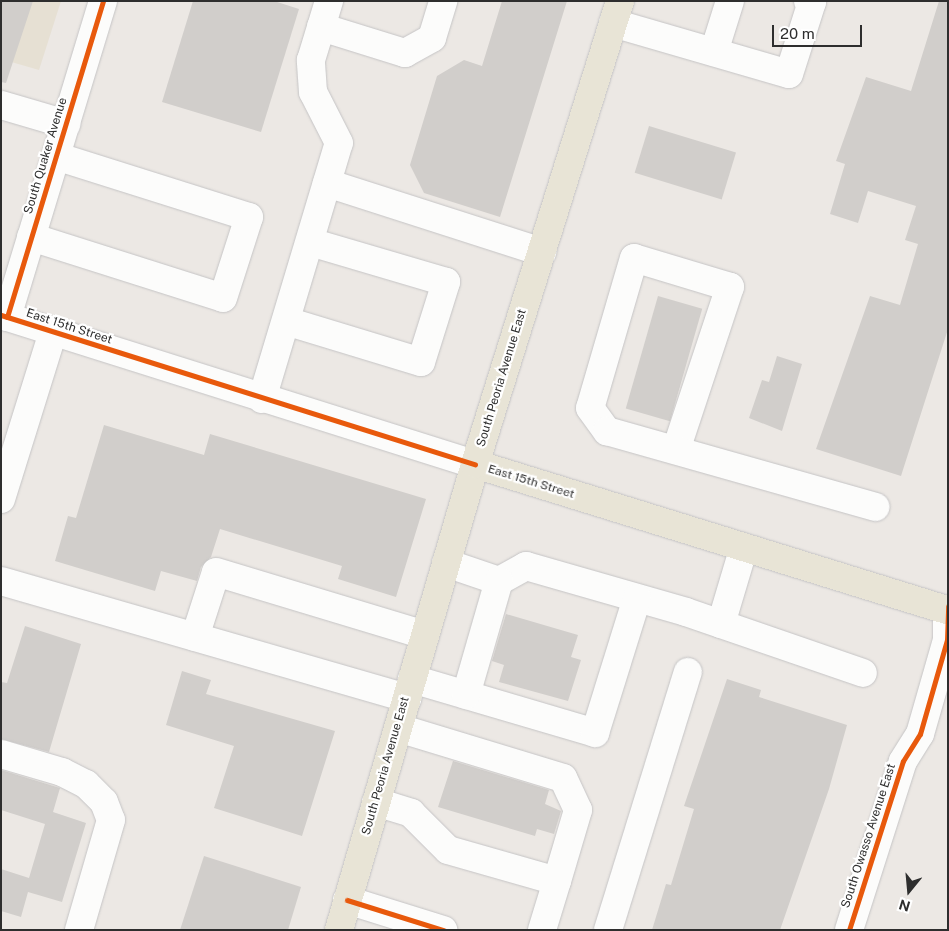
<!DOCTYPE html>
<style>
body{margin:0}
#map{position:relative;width:949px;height:931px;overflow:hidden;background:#ece8e4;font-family:"Public Sans",sans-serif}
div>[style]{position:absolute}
.education>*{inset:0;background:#e6e0d3}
.building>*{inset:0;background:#d1cecb;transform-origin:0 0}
.roads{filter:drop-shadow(0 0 1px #c5c4c5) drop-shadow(0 0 1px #c5c4c5)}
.minor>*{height:28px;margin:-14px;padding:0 14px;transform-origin:14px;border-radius:14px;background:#fcfcfb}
.major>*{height:28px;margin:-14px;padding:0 14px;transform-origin:14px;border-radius:14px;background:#e8e4d6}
.cycleway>*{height:5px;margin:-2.5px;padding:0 2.5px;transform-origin:2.5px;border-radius:2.5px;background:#e8590c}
span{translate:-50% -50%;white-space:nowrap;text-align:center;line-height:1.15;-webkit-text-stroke:4.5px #fff;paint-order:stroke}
.street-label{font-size:12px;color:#2e2e2e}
.frame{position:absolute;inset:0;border:2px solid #2e2e2e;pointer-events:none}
.north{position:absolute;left:884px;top:866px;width:50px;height:50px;-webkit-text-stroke:4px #fff;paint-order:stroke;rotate:197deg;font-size:14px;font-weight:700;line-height:20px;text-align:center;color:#2e2e2e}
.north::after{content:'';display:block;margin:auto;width:18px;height:22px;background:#2e2e2e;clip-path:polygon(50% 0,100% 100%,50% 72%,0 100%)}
.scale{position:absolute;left:772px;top:25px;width:90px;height:22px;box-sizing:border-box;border:2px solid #2e2e2e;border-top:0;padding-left:6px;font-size:15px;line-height:18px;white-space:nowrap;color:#2e2e2e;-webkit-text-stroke:4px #fff;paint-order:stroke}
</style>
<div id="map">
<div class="education">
<i style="clip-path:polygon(1px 1px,61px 1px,39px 70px,1px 59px)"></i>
</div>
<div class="building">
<i style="clip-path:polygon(1px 1px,33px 1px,6px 83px,1px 82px)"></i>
<i style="clip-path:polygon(193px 1px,274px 1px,299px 9px,261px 132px,162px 102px)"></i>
<i style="clip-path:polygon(502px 1px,567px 1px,500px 217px,424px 193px,410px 165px,437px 76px,464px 60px,482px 66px)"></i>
<i style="clip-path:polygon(939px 1px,948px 1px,948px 329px,901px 476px,816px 449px,870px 296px,900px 305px,918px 244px,905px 240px,916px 206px,868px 191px,858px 223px,830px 214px,845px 164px,836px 161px,866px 77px,911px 91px)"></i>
<i style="left:649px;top:126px;width:91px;height:49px;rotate:17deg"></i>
<i style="left:658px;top:296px;width:46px;height:117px;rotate:16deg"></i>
<i style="clip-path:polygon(777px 356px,802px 364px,782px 431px,749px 418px,762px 380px,769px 382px)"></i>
<i style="clip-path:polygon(104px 425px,204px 455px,210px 434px,426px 499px,396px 597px,338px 579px,342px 566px,220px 529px,211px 557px,201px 567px,197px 581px,161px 571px,155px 591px,55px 561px,68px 516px,76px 518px)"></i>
<i style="clip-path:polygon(506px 614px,578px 635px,571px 657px,581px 660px,568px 701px,499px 682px,504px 665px,492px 661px)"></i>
<i style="clip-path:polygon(25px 626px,81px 644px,49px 752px,1px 739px,1px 682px,7px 683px)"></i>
<i style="clip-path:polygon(182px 671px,211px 680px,206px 694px,335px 731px,302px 836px,214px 808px,234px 746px,166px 725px)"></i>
<i style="clip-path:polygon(727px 679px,761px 690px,759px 697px,847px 725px,829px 789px,780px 930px,652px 930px,666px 884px,671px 885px,694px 809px,684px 806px)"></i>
<i style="clip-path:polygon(453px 761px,549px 790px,545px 804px,561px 811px,554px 834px,537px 829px,535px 836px,438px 807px)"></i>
<i style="clip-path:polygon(1px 770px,60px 788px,53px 812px,86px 823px,62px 902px,28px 892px,21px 917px,1px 911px,1px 869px,29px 878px,45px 824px,1px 810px)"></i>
<i style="clip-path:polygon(204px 856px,301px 887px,288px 930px,180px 930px)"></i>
</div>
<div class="roads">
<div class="minor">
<i style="left:613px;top:23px;width:183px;rotate:16.2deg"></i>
<i style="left:789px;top:74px;width:76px;rotate:-72.3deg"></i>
<i style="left:812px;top:2px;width:4px;rotate:-166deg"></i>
<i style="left:321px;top:27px;width:88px;rotate:17.2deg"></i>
<i style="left:405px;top:53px;width:31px;rotate:-29deg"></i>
<i style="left:432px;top:38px;width:39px;rotate:-73deg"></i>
<i style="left:714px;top:52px;width:53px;rotate:-72.6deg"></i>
<i style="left:1px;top:105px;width:68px;rotate:16.3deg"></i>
<i style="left:327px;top:183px;width:226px;rotate:17.8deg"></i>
<i style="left:31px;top:237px;width:201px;rotate:17.6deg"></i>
<i style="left:223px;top:298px;width:85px;rotate:-72.2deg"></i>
<i style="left:249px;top:217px;width:202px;rotate:-162.5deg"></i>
<i style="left:1px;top:315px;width:497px;rotate:17.5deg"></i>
<i style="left:7px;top:317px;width:330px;rotate:-73.1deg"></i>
<i style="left:286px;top:321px;width:141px;rotate:16.9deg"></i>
<i style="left:421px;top:362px;width:84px;rotate:-72.6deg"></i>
<i style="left:446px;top:282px;width:142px;rotate:-163.6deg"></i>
<i style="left:262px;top:399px;width:267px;rotate:-73.3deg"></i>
<i style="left:339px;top:143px;width:57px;rotate:-117deg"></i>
<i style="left:313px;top:92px;width:32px;rotate:-94deg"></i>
<i style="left:311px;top:60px;width:62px;rotate:-73deg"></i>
<i style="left:676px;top:450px;width:172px;rotate:-71.7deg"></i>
<i style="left:730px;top:287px;width:100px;rotate:-163.2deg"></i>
<i style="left:634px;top:258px;width:156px;rotate:106.3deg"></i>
<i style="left:590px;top:408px;width:29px;rotate:54deg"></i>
<i style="left:607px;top:431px;width:279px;rotate:15.8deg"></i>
<i style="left:1px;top:499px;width:175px;rotate:-72.7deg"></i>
<i style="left:446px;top:563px;width:56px;rotate:18.8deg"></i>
<i style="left:499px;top:581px;width:31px;rotate:-29deg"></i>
<i style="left:526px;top:566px;width:166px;rotate:16deg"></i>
<i style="left:686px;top:612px;width:187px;rotate:19deg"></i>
<i style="left:1px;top:581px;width:423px;rotate:16.1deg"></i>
<i style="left:721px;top:624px;width:80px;rotate:-73.4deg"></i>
<i style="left:195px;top:637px;width:68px;rotate:-72.1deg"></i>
<i style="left:216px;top:572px;width:218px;rotate:16.8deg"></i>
<i style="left:412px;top:679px;width:191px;rotate:16.4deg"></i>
<i style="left:595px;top:733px;width:141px;rotate:-72.7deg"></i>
<i style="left:466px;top:695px;width:119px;rotate:-73.9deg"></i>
<i style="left:1px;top:754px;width:64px;rotate:16.4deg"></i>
<i style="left:62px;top:772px;width:27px;rotate:27deg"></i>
<i style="left:86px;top:784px;width:25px;rotate:45deg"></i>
<i style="left:104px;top:802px;width:19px;rotate:69deg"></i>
<i style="left:111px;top:820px;width:115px;rotate:106.2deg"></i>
<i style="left:376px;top:802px;width:37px;rotate:17deg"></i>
<i style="left:411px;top:813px;width:52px;rotate:45deg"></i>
<i style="left:448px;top:850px;width:113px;rotate:15.9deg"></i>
<i style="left:557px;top:881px;width:74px;rotate:-73.5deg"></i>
<i style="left:578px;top:810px;width:35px;rotate:-115deg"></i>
<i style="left:563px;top:778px;width:172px;rotate:-163.1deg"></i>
<i style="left:347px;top:900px;width:101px;rotate:17.4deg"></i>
<i style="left:542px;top:930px;width:51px;rotate:-73deg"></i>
<i style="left:608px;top:930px;width:270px;rotate:-72.8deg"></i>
<i style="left:849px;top:930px;width:177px;rotate:-72.3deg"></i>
<i style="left:903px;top:761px;width:32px;rotate:-58deg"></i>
<i style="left:920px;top:734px;width:98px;rotate:-74deg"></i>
<i style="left:947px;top:640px;width:31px;rotate:-90deg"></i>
</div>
<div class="major">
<i style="left:475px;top:464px;width:495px;rotate:17.2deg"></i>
<i style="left:339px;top:930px;width:485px;rotate:-73.7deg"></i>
<i style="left:475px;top:464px;width:485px;rotate:-72.6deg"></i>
</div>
</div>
<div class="cycleway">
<i style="left:1px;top:315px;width:497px;rotate:17.5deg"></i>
<i style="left:7px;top:317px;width:330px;rotate:-73.1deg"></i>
<i style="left:347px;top:900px;width:101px;rotate:17.4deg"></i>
<i style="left:849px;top:930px;width:177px;rotate:-72.3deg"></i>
<i style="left:903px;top:761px;width:32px;rotate:-58deg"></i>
<i style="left:920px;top:734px;width:98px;rotate:-74deg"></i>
<i style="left:947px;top:640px;width:34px;rotate:-88deg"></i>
</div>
<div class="street-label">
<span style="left:46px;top:156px;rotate:-73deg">South Quaker Avenue</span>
<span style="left:69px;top:327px;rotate:18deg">East 15th Street</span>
<span style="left:502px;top:378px;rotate:-73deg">South Peoria Avenue East</span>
<span style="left:531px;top:482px;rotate:17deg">East 15th Street</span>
<span style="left:386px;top:766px;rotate:-74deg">South Peoria Avenue East</span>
<span style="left:869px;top:836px;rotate:-72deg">South Owasso Avenue East</span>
</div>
<div class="frame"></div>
<div class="north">N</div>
<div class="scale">20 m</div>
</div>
